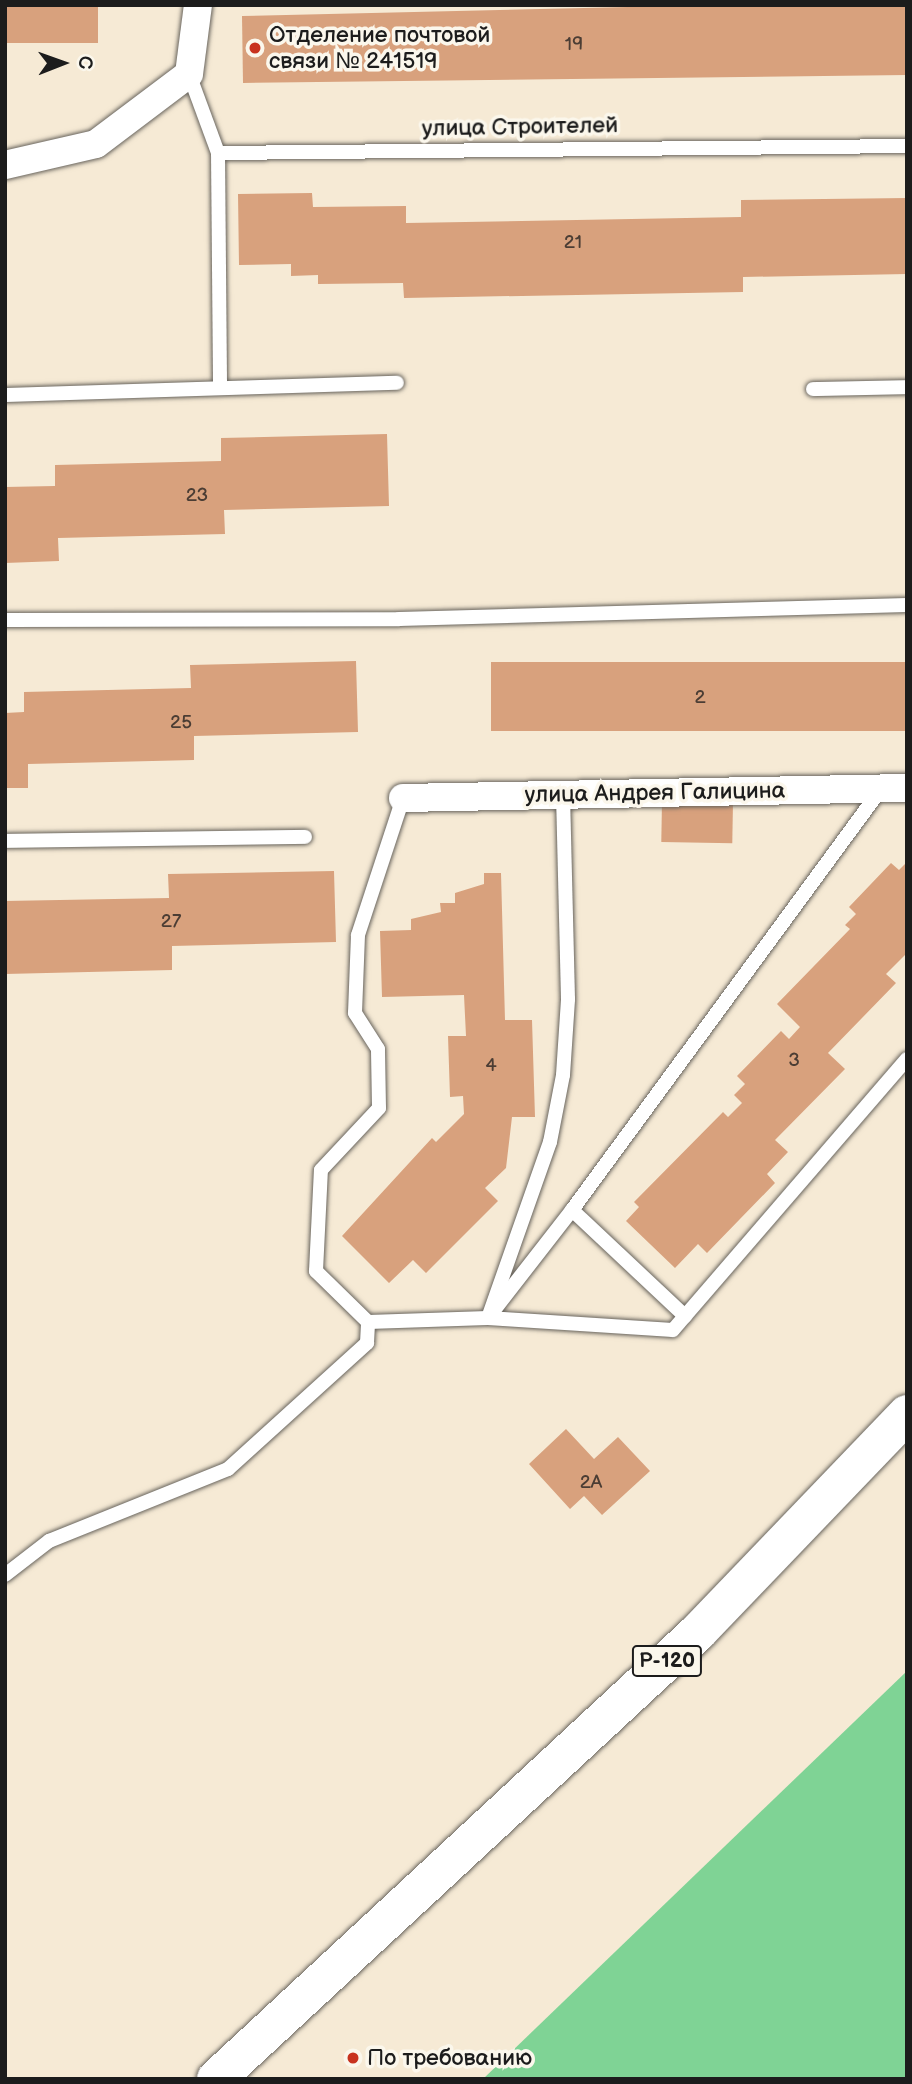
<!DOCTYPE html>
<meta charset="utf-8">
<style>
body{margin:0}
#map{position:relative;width:912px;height:2084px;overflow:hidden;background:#f6ead5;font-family:"Balsamiq Sans",sans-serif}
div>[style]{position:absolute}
.green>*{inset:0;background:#7fd395}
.building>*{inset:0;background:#d8a17d;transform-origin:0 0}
.roads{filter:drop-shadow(0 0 2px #68645d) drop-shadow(0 0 2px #68645d)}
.service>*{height:14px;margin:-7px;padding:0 7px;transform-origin:7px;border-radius:7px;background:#fff}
.minor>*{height:28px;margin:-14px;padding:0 14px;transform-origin:14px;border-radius:14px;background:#fff}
.primary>*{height:38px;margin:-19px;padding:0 19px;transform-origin:19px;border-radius:19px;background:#fff}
.dots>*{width:19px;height:19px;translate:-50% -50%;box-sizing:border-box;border:4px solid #fbf7ec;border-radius:50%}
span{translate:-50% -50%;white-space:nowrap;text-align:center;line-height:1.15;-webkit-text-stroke:7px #fbf7ec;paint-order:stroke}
.number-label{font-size:19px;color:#4b3d34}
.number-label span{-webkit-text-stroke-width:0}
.shield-label span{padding:2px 5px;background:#fbf7ec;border:2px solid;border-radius:5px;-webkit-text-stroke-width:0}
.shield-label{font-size:21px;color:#1c1c1c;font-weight:700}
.poi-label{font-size:23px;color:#1c1c1c}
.left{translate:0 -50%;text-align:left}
.street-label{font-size:23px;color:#1c1c1c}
.frame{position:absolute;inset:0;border:7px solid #1c1c1c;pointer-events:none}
.north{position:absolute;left:28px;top:28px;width:70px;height:70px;-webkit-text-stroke:5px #fbf7ec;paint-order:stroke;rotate:89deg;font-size:19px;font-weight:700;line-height:28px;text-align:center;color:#1c1c1c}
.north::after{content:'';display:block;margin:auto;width:24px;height:32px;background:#1c1c1c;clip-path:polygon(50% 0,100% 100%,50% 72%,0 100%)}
</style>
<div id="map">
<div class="green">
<i style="clip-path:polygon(907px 1671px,907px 2079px,483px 2079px)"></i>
</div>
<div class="building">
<i style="left:5px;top:5px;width:93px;height:38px"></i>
<i style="clip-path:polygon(714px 5px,907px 5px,907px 75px,243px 83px,242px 16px)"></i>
<i style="clip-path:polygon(312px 193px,313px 207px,406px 206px,406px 223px,741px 217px,741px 200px,907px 198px,907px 274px,743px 277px,743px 292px,404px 298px,403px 283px,318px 284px,318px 275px,291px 276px,291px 264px,239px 265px,238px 194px)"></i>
<i style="clip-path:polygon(387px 434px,389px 506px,224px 510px,225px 534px,58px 538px,59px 561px,5px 563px,5px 487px,55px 486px,55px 465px,221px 461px,221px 438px)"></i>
<i style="clip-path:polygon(356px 661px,358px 732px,194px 736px,194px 760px,28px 764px,28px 788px,5px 788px,5px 713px,24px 712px,24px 692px,191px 688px,190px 665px)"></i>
<i style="left:907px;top:662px;width:69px;height:416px;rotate:90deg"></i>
<i style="left:662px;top:801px;width:71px;height:41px;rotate:1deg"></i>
<i style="clip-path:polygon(907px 862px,907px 953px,886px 974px,896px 983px,828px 1053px,845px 1069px,775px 1140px,788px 1152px,767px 1174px,775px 1183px,707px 1253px,698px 1244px,675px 1268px,626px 1221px,639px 1207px,634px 1202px,723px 1112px,728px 1117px,742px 1103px,734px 1095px,745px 1084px,737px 1076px,781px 1031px,789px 1039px,800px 1027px,777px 1004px,850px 929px,845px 925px,856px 914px,849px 907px,891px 863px,899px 870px)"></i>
<i style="clip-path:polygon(334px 871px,336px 942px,172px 946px,172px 970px,5px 974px,5px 901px,169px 898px,168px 874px)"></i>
<i style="clip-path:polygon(484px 873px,501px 873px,505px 1020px,532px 1020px,535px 1117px,512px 1117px,506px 1168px,485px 1188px,498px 1201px,426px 1273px,413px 1260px,389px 1283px,342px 1236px,432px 1138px,436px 1142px,464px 1114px,463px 1096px,450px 1097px,448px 1036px,466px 1036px,464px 995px,382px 997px,380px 931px,411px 930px,411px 919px,441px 912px,440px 903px,455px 903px,455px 893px,484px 884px)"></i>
<i style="clip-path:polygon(566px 1429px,594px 1459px,618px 1437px,650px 1471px,602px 1515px,584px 1496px,570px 1509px,529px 1464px)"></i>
</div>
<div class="roads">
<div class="service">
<i style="left:189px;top:74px;width:84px;rotate:69.8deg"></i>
<i style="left:218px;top:153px;width:689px;rotate:-0.58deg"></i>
<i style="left:218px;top:153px;width:235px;rotate:89.5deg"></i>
<i style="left:813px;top:389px;width:94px;rotate:-1.2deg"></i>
<i style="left:5px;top:395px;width:392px;rotate:-1.8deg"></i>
<i style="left:5px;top:620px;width:394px;rotate:-0.1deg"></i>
<i style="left:399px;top:619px;width:508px;rotate:-1.58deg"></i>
<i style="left:5px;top:841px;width:300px;rotate:-0.8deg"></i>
<i style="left:572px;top:1210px;width:137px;rotate:127.9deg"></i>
<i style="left:488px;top:1318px;width:185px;rotate:3.7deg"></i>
<i style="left:673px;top:1330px;width:358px;rotate:-49.2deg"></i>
<i style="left:685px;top:1316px;width:155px;rotate:-136.8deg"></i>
<i style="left:572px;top:1210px;width:522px;rotate:-53.72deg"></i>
<i style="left:368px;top:1322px;width:73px;rotate:-135.6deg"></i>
<i style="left:316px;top:1271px;width:101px;rotate:-87.2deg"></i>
<i style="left:321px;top:1170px;width:85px;rotate:-46.9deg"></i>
<i style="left:379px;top:1108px;width:59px;rotate:-91deg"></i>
<i style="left:378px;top:1049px;width:43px;rotate:-122.6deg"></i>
<i style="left:355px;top:1013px;width:78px;rotate:-87.8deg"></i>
<i style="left:358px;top:935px;width:144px;rotate:-71.8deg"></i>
<i style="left:5px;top:1575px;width:56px;rotate:-37.7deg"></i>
<i style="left:49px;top:1541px;width:193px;rotate:-21.9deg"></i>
<i style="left:228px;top:1469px;width:188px;rotate:-42.2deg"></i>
<i style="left:367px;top:1343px;width:21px;rotate:-87deg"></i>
<i style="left:368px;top:1322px;width:120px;rotate:-1.9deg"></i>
<i style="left:488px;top:1318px;width:187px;rotate:-70.6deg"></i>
<i style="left:550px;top:1142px;width:68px;rotate:-79deg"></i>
<i style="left:563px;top:1075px;width:76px;rotate:-86.2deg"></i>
<i style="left:568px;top:999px;width:204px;rotate:-91.4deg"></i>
</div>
<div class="minor">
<i style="left:5px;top:165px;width:93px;rotate:-13deg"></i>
<i style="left:96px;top:144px;width:116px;rotate:-37deg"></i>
<i style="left:189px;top:74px;width:70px;rotate:-82.6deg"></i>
<i style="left:403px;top:798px;width:504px;rotate:-1.14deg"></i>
</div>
<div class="primary">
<i style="left:216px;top:2079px;width:657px;rotate:-42.84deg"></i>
<i style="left:698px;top:1632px;width:302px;rotate:-46.2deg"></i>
</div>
</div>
<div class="dots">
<i style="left:255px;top:48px;background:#c8321e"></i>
<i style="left:353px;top:2058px;background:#c8321e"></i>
</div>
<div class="number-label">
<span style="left:574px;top:45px">19</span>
<span style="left:573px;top:243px">21</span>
<span style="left:197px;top:496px">23</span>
<span style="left:700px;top:698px">2</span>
<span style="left:181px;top:723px">25</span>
<span style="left:171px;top:922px">27</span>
<span style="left:794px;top:1061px">3</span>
<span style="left:491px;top:1066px">4</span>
<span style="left:591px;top:1483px">2А</span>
</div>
<div class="shield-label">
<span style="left:667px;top:1661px">Р-120</span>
</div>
<div class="poi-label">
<span class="left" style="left:269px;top:48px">Отделение почтовой<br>связи № 241519</span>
<span class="left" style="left:367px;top:2058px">По требованию</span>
</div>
<div class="street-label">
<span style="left:520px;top:127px;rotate:-1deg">улица Строителей</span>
<span style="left:655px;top:793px;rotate:-1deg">улица Андрея Галицина</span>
</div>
<div class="frame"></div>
<div class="north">С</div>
</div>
